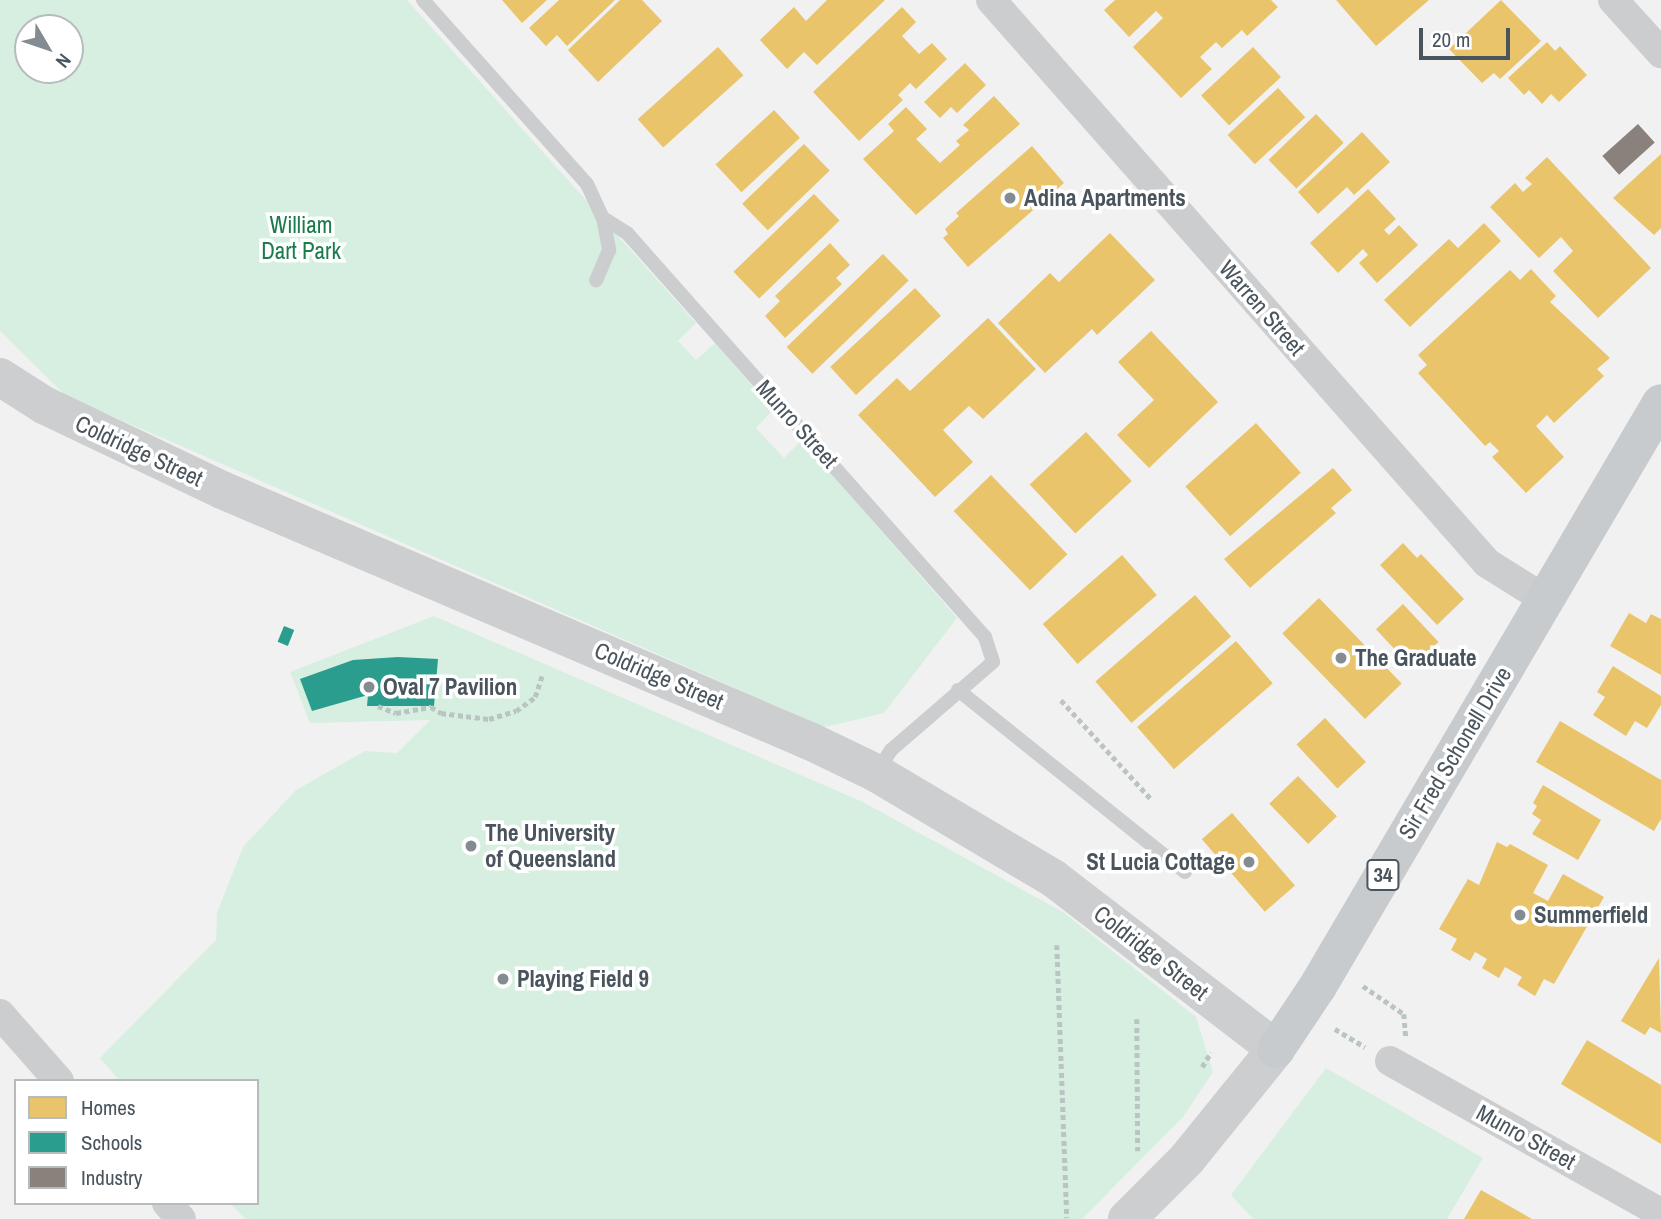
<!DOCTYPE html>
<style>
body{margin:0}
#map{position:relative;width:1661px;height:1219px;overflow:hidden;background:#f2f1f1;font-family:"Archivo Narrow",sans-serif}
div>[style]{position:absolute}
.green>*{inset:0;background:#d7efe0}
.homes>*{inset:0;background:#e9c46a;transform-origin:0 0}
.schools>*{inset:0;background:#2a9d8f;transform-origin:0 0}
.industry>*{inset:0;background:#8a817c;transform-origin:0 0}
.path>*{height:4.5px;margin-top:-2.25px;transform-origin:0;background:repeating-linear-gradient(90deg,#bac5c1 0 5px,transparent 0 8.5px)}
.lane>*{height:14px;margin:-7px;padding:0 7px;transform-origin:7px;border-radius:7px;background:#cbcdcf}
.street>*{height:30px;margin:-15px;padding:0 15px;transform-origin:15px;border-radius:15px;background:#cbcdcf}
.secondary>*{height:38px;margin:-19px;padding:0 19px;transform-origin:19px;border-radius:19px;background:#ccced0}
.primary>*{height:38px;margin:-19px;padding:0 19px;transform-origin:19px;border-radius:19px;background:#c8cbcd}
.dots>*{width:19px;height:19px;translate:-50% -50%;box-sizing:border-box;border:4px solid #fff;border-radius:50%}
span{translate:-50% -50%;white-space:nowrap;text-align:center;line-height:1.15;-webkit-text-stroke:7px #fff;paint-order:stroke}
.shield-label span{padding:2px 5px;background:#fff;border:2px solid;border-radius:5px;-webkit-text-stroke-width:0}
.shield-label{font-size:21px;color:#49545d;font-weight:700}
.poi-label{font-size:23px;color:#49545d;font-weight:700}
.left{translate:0 -50%;text-align:left}
.right{translate:-100% -50%;text-align:right}
.park-label{font-size:23px;color:#1b7c4b}
.street-label{font-size:23px;color:#49545d}
.legend{position:absolute;left:14px;top:1079px;width:245px;height:126px;box-sizing:border-box;background:#fff;border:2px solid #b6bbbe;margin:0;padding:9px 12px;list-style:none;font-size:21px;color:#49545d}
.legend li{display:flex;align-items:center;gap:14px;height:35px}
.legend b{width:35px;border:2px solid #b6bbbe}
.north{position:absolute;left:14px;top:14px;width:70px;height:70px;box-sizing:border-box;background:#fff;border:2px solid #b6bbbe;border-radius:50%;rotate:129deg;font-size:19px;font-weight:700;line-height:28px;text-align:center;color:#49545d}
.north::after{content:'';display:block;margin:auto;width:24px;height:32px;background:#848b91;clip-path:polygon(50% 0,100% 100%,50% 72%,0 100%)}
.scale{position:absolute;left:1419px;top:28px;width:91px;height:32px;box-sizing:border-box;border:4px solid #49545d;border-top:0;padding-left:9px;font-size:21px;line-height:24px;white-space:nowrap;color:#49545d;-webkit-text-stroke:5px #fff;paint-order:stroke}
</style>
<div id="map">
<div class="green">
<i style="clip-path:polygon(evenodd,0 0,407px 0,696px 323px,678px 341px,696px 360px,715px 343px,773px 410px,756px 428px,784px 458px,802px 440px,957px 618px,884px 713px,825px 727px,66px 396px,0 331px,0 0,28px 28px,70px 28px,70px 70px,28px 70px,28px 28px)"></i>
<i style="clip-path:polygon(434px 616px,863px 802px,1063px 912px,1196px 1017px,1213px 1072px,1183px 1117px,1082px 1219px,245px 1219px,230px 1203px,257px 1203px,257px 1081px,120px 1081px,100px 1058px,216px 940px,217px 913px,243px 847px,296px 790px,365px 751px,397px 753px,430px 720px,310px 723px,290px 672px)"></i>
<i style="clip-path:polygon(1326px 1068px,1483px 1158px,1447px 1219px,1253px 1219px,1231px 1195px)"></i>
</div>
<div class="homes">
<i style="clip-path:polygon(502px 0,547px 0,522px 23px)"></i>
<i style="clip-path:polygon(559px 0,615px 0,567px 46px,557px 35px,546px 46px,529px 28px)"></i>
<i style="clip-path:polygon(620px 0,642px 0,662px 21px,598px 82px,568px 50px)"></i>
<i style="clip-path:polygon(827px 0,885px 0,817px 65px,804px 52px,787px 69px,760px 40px,794px 7px,806px 21px)"></i>
<i style="clip-path:polygon(1115px 0,1271px 0,1278px 7px,1247px 36px,1242px 30px,1222px 48px,1216px 42px,1200px 57px,1212px 69px,1181px 98px,1133px 47px,1163px 18px,1156px 11px,1129px 37px,1104px 10px)"></i>
<i style="clip-path:polygon(1336px 0,1429px 0,1376px 46px)"></i>
<i style="clip-path:polygon(1501px 0,1541px 41px,1500px 79px,1494px 73px,1482px 83px,1449px 49px)"></i>
<i style="clip-path:polygon(902px 7px,916px 22px,902px 36px,919px 54px,932px 43px,947px 59px,916px 89px,910px 83px,898px 95px,903px 100px,859px 141px,813px 92px)"></i>
<i style="clip-path:polygon(1547px 42px,1555px 51px,1560px 46px,1587px 75px,1559px 102px,1551px 94px,1542px 104px,1529px 90px,1524px 95px,1508px 78px)"></i>
<i style="left:718px;top:47px;width:38px;height:108px;rotate:48deg"></i>
<i style="left:1253px;top:47px;width:41px;height:71px;rotate:47deg"></i>
<i style="clip-path:polygon(965px 63px,986px 85px,957px 113px,951px 107px,940px 118px,924px 102px)"></i>
<i style="left:1278px;top:88px;width:40px;height:69px;rotate:47deg"></i>
<i style="clip-path:polygon(994px 96px,1020px 124px,916px 215px,863px 159px,894px 131px,888px 124px,906px 107px,927px 129px,916px 139px,940px 163px,960px 145px,956px 141px,969px 130px,963px 125px)"></i>
<i style="left:774px;top:110px;width:38px;height:80px;rotate:47deg"></i>
<i style="left:1316px;top:114px;width:40px;height:66px;rotate:46deg"></i>
<i style="clip-path:polygon(1362px 132px,1390px 162px,1354px 195px,1347px 187px,1318px 214px,1298px 192px)"></i>
<i style="left:804px;top:144px;width:37px;height:86px;rotate:46deg"></i>
<i style="clip-path:polygon(1032px 146px,1064px 183px,968px 267px,943px 238px,948px 234px,945px 229px,959px 216px,956px 213px)"></i>
<i style="clip-path:polygon(1661px 154px,1661px 228px,1654px 235px,1613px 198px)"></i>
<i style="clip-path:polygon(1547px 157px,1651px 268px,1598px 318px,1553px 271px,1573px 251px,1561px 237px,1539px 258px,1490px 207px,1515px 183px,1523px 192px,1532px 184px,1525px 178px)"></i>
<i style="clip-path:polygon(1368px 189px,1396px 219px,1384px 230px,1389px 235px,1399px 225px,1418px 245px,1377px 283px,1359px 263px,1368px 255px,1363px 249px,1338px 273px,1310px 243px)"></i>
<i style="left:814px;top:194px;width:37px;height:112px;rotate:46deg"></i>
<i style="clip-path:polygon(1484px 223px,1501px 241px,1410px 327px,1384px 300px,1449px 239px,1458px 248px)"></i>
<i style="clip-path:polygon(1110px 233px,1155px 280px,1097px 335px,1092px 329px,1045px 373px,998px 323px,1050px 273px,1059px 282px)"></i>
<i style="clip-path:polygon(830px 243px,850px 265px,836px 278px,842px 284px,785px 338px,765px 316px,780px 301px,775px 296px)"></i>
<i style="left:883px;top:254px;width:37px;height:134px;rotate:46deg"></i>
<i style="clip-path:polygon(1531px 269px,1556px 296px,1550px 302px,1610px 358px,1597px 369px,1604px 376px,1554px 423px,1547px 415px,1536px 426px,1564px 457px,1526px 493px,1492px 457px,1499px 451px,1490px 442px,1485px 446px,1418px 373px,1427px 365px,1418px 355px,1510px 270px,1520px 280px)"></i>
<i style="left:915px;top:288px;width:38px;height:116px;rotate:47deg"></i>
<i style="clip-path:polygon(988px 318px,1036px 369px,983px 419px,969px 406px,943px 430px,973px 462px,935px 497px,858px 415px,897px 378px,910px 391px)"></i>
<i style="clip-path:polygon(1151px 331px,1218px 402px,1149px 468px,1117px 435px,1154px 400px,1118px 362px)"></i>
<i style="left:1256px;top:423px;width:67px;height:95px;rotate:48deg"></i>
<i style="left:1086px;top:432px;width:67px;height:77px;rotate:47deg"></i>
<i style="clip-path:polygon(1333px 468px,1352px 490px,1331px 508px,1336px 513px,1250px 588px,1224px 559px)"></i>
<i style="left:991px;top:475px;width:110px;height:52px;rotate:46deg"></i>
<i style="clip-path:polygon(1403px 543px,1417px 558px,1421px 554px,1464px 599px,1437px 625px,1380px 565px)"></i>
<i style="left:1122px;top:555px;width:53px;height:105px;rotate:49deg"></i>
<i style="left:1195px;top:595px;width:55px;height:132px;rotate:49deg"></i>
<i style="left:1319px;top:598px;width:119px;height:51px;rotate:46deg"></i>
<i style="left:1403px;top:604px;width:52px;height:37px;rotate:47deg"></i>
<i style="clip-path:polygon(1629px 613px,1646px 623px,1651px 614px,1661px 619px,1661px 675px,1610px 646px)"></i>
<i style="left:1236px;top:641px;width:56px;height:131px;rotate:49deg"></i>
<i style="clip-path:polygon(1613px 666px,1661px 696px,1661px 705px,1647px 728px,1635px 721px,1626px 736px,1593px 715px,1605px 697px,1597px 692px)"></i>
<i style="left:1325px;top:718px;width:60px;height:39px;rotate:47deg"></i>
<i style="clip-path:polygon(1560px 721px,1661px 780px,1661px 819px,1654px 831px,1536px 762px)"></i>
<i style="left:1298px;top:776px;width:56px;height:40px;rotate:46deg"></i>
<i style="clip-path:polygon(1543px 785px,1601px 820px,1578px 860px,1532px 834px,1541px 820px,1532px 814px,1537px 806px,1533px 803px)"></i>
<i style="left:1232px;top:813px;width:96px;height:40px;rotate:49deg"></i>
<i style="clip-path:polygon(1497px 842px,1507px 847px,1510px 844px,1548px 865px,1533px 893px,1548px 901px,1563px 874px,1604px 897px,1554px 984px,1544px 979px,1535px 996px,1517px 985px,1522px 977px,1505px 967px,1499px 978px,1482px 968px,1487px 959px,1475px 952px,1470px 961px,1451px 950px,1457px 939px,1439px 929px,1468px 879px,1479px 885px)"></i>
<i style="clip-path:polygon(1659px 958px,1661px 1033px,1650px 1027px,1645px 1035px,1621px 1021px)"></i>
<i style="clip-path:polygon(1587px 1040px,1661px 1085px,1661px 1144px,1561px 1084px)"></i>
<i style="clip-path:polygon(1481px 1190px,1532px 1219px,1464px 1219px)"></i>
</div>
<div class="schools">
<i style="left:284px;top:626px;width:11px;height:17px;rotate:22deg"></i>
<i style="clip-path:polygon(398px 657px,438px 659px,434px 706px,367px 706px,368px 695px,312px 711px,300px 679px,353px 660px)"></i>
</div>
<div class="industry">
<i style="left:1638px;top:124px;width:25px;height:48px;rotate:48deg"></i>
</div>
<div class="path">
<i style="left:1061px;top:700px;width:135px;rotate:47.7deg"></i>
<i style="left:378px;top:706px;width:19px;rotate:21deg"></i>
<i style="left:396px;top:713px;width:36px;rotate:-10deg"></i>
<i style="left:431px;top:707px;width:12px;rotate:31deg"></i>
<i style="left:441px;top:713px;width:48px;rotate:7.1deg"></i>
<i style="left:489px;top:719px;width:28px;rotate:-17deg"></i>
<i style="left:516px;top:711px;width:24px;rotate:-36deg"></i>
<i style="left:535px;top:697px;width:23px;rotate:-72deg"></i>
<i style="left:1057px;top:945px;width:273px;rotate:87.9deg"></i>
<i style="left:1363px;top:986px;width:50px;rotate:34.3deg"></i>
<i style="left:1404px;top:1014px;width:23px;rotate:85deg"></i>
<i style="left:1137px;top:1019px;width:132px;rotate:89.6deg"></i>
<i style="left:1335px;top:1029px;width:35px;rotate:31deg"></i>
<i style="left:1202px;top:1067px;width:17px;rotate:-59deg"></i>
</div>
<div class="lane">
<i style="left:423px;top:0;width:246px;rotate:48.3deg"></i>
<i style="left:587px;top:184px;width:38px;rotate:65deg"></i>
<i style="left:603px;top:218px;width:33px;rotate:79deg"></i>
<i style="left:609px;top:250px;width:33px;rotate:113deg"></i>
<i style="left:603px;top:218px;width:28px;rotate:32deg"></i>
<i style="left:627px;top:233px;width:540px;rotate:48.45deg"></i>
<i style="left:985px;top:637px;width:26px;rotate:72deg"></i>
<i style="left:993px;top:662px;width:135px;rotate:139.2deg"></i>
<i style="left:891px;top:750px;width:26px;rotate:122deg"></i>
<i style="left:958px;top:690px;width:291px;rotate:38.7deg"></i>
</div>
<div class="street">
<i style="left:991px;top:0;width:750px;rotate:48.62deg"></i>
<i style="left:1487px;top:563px;width:70px;rotate:32.1deg"></i>
<i style="left:1613px;top:0;width:72px;rotate:47.8deg"></i>
<i style="left:0;top:1014px;width:89px;rotate:48.6deg"></i>
<i style="left:1390px;top:1061px;width:311px;rotate:29.3deg"></i>
<i style="left:167px;top:1203px;width:21px;rotate:49deg"></i>
</div>
<div class="secondary">
<i style="left:0;top:377px;width:52px;rotate:32.5deg"></i>
<i style="left:44px;top:405px;width:197px;rotate:25.5deg"></i>
<i style="left:222px;top:490px;width:642px;rotate:23.13deg"></i>
<i style="left:812px;top:742px;width:71px;rotate:25.8deg"></i>
<i style="left:876px;top:773px;width:206px;rotate:30.7deg"></i>
<i style="left:1053px;top:878px;width:281px;rotate:37.5deg"></i>
<i style="left:1276px;top:1049px;width:141px;rotate:129deg"></i>
<i style="left:1187px;top:1159px;width:85px;rotate:135deg"></i>
</div>
<div class="primary">
<i style="left:1276px;top:1049px;width:76px;rotate:-56.3deg"></i>
<i style="left:1318px;top:986px;width:676px;rotate:-59.53deg"></i>
</div>
<div class="dots">
<i style="left:1010px;top:198px;background:#848b91"></i>
<i style="left:1341px;top:658px;background:#848b91"></i>
<i style="left:369px;top:687px;background:#848b91"></i>
<i style="left:471px;top:846px;background:#848b91"></i>
<i style="left:1249px;top:862px;background:#848b91"></i>
<i style="left:1520px;top:915px;background:#848b91"></i>
<i style="left:503px;top:979px;background:#848b91"></i>
</div>
<div class="shield-label">
<span style="left:1383px;top:875px">34</span>
</div>
<div class="poi-label">
<span class="left" style="left:1024px;top:198px">Adina Apartments</span>
<span class="left" style="left:1355px;top:658px">The Graduate</span>
<span class="left" style="left:383px;top:687px">Oval 7 Pavilion</span>
<span class="left" style="left:485px;top:846px">The University<br>of Queensland</span>
<span class="right" style="left:1235px;top:862px">St Lucia Cottage</span>
<span class="left" style="left:1534px;top:915px">Summerfield</span>
<span class="left" style="left:517px;top:979px">Playing Field 9</span>
</div>
<div class="park-label">
<span style="left:301px;top:238px">William<br>Dart Park</span>
</div>
<div class="street-label">
<span style="left:1262px;top:308px;rotate:49deg">Warren Street</span>
<span style="left:797px;top:424px;rotate:48deg">Munro Street</span>
<span style="left:139px;top:451px;rotate:25deg">Coldridge Street</span>
<span style="left:659px;top:676px;rotate:23deg">Coldridge Street</span>
<span style="left:1455px;top:753px;rotate:-59deg">Sir Fred Schonell Drive</span>
<span style="left:1151px;top:953px;rotate:38deg">Coldridge Street</span>
<span style="left:1526px;top:1137px;rotate:29deg">Munro Street</span>
</div>
<ul class="legend">
<li><b style="height:19px;background:#e9c46a"></b>Homes</li>
<li><b style="height:19px;background:#2a9d8f"></b>Schools</li>
<li><b style="height:19px;background:#8a817c"></b>Industry</li>
</ul>
<div class="north">N</div>
<div class="scale">20 m</div>
</div>
